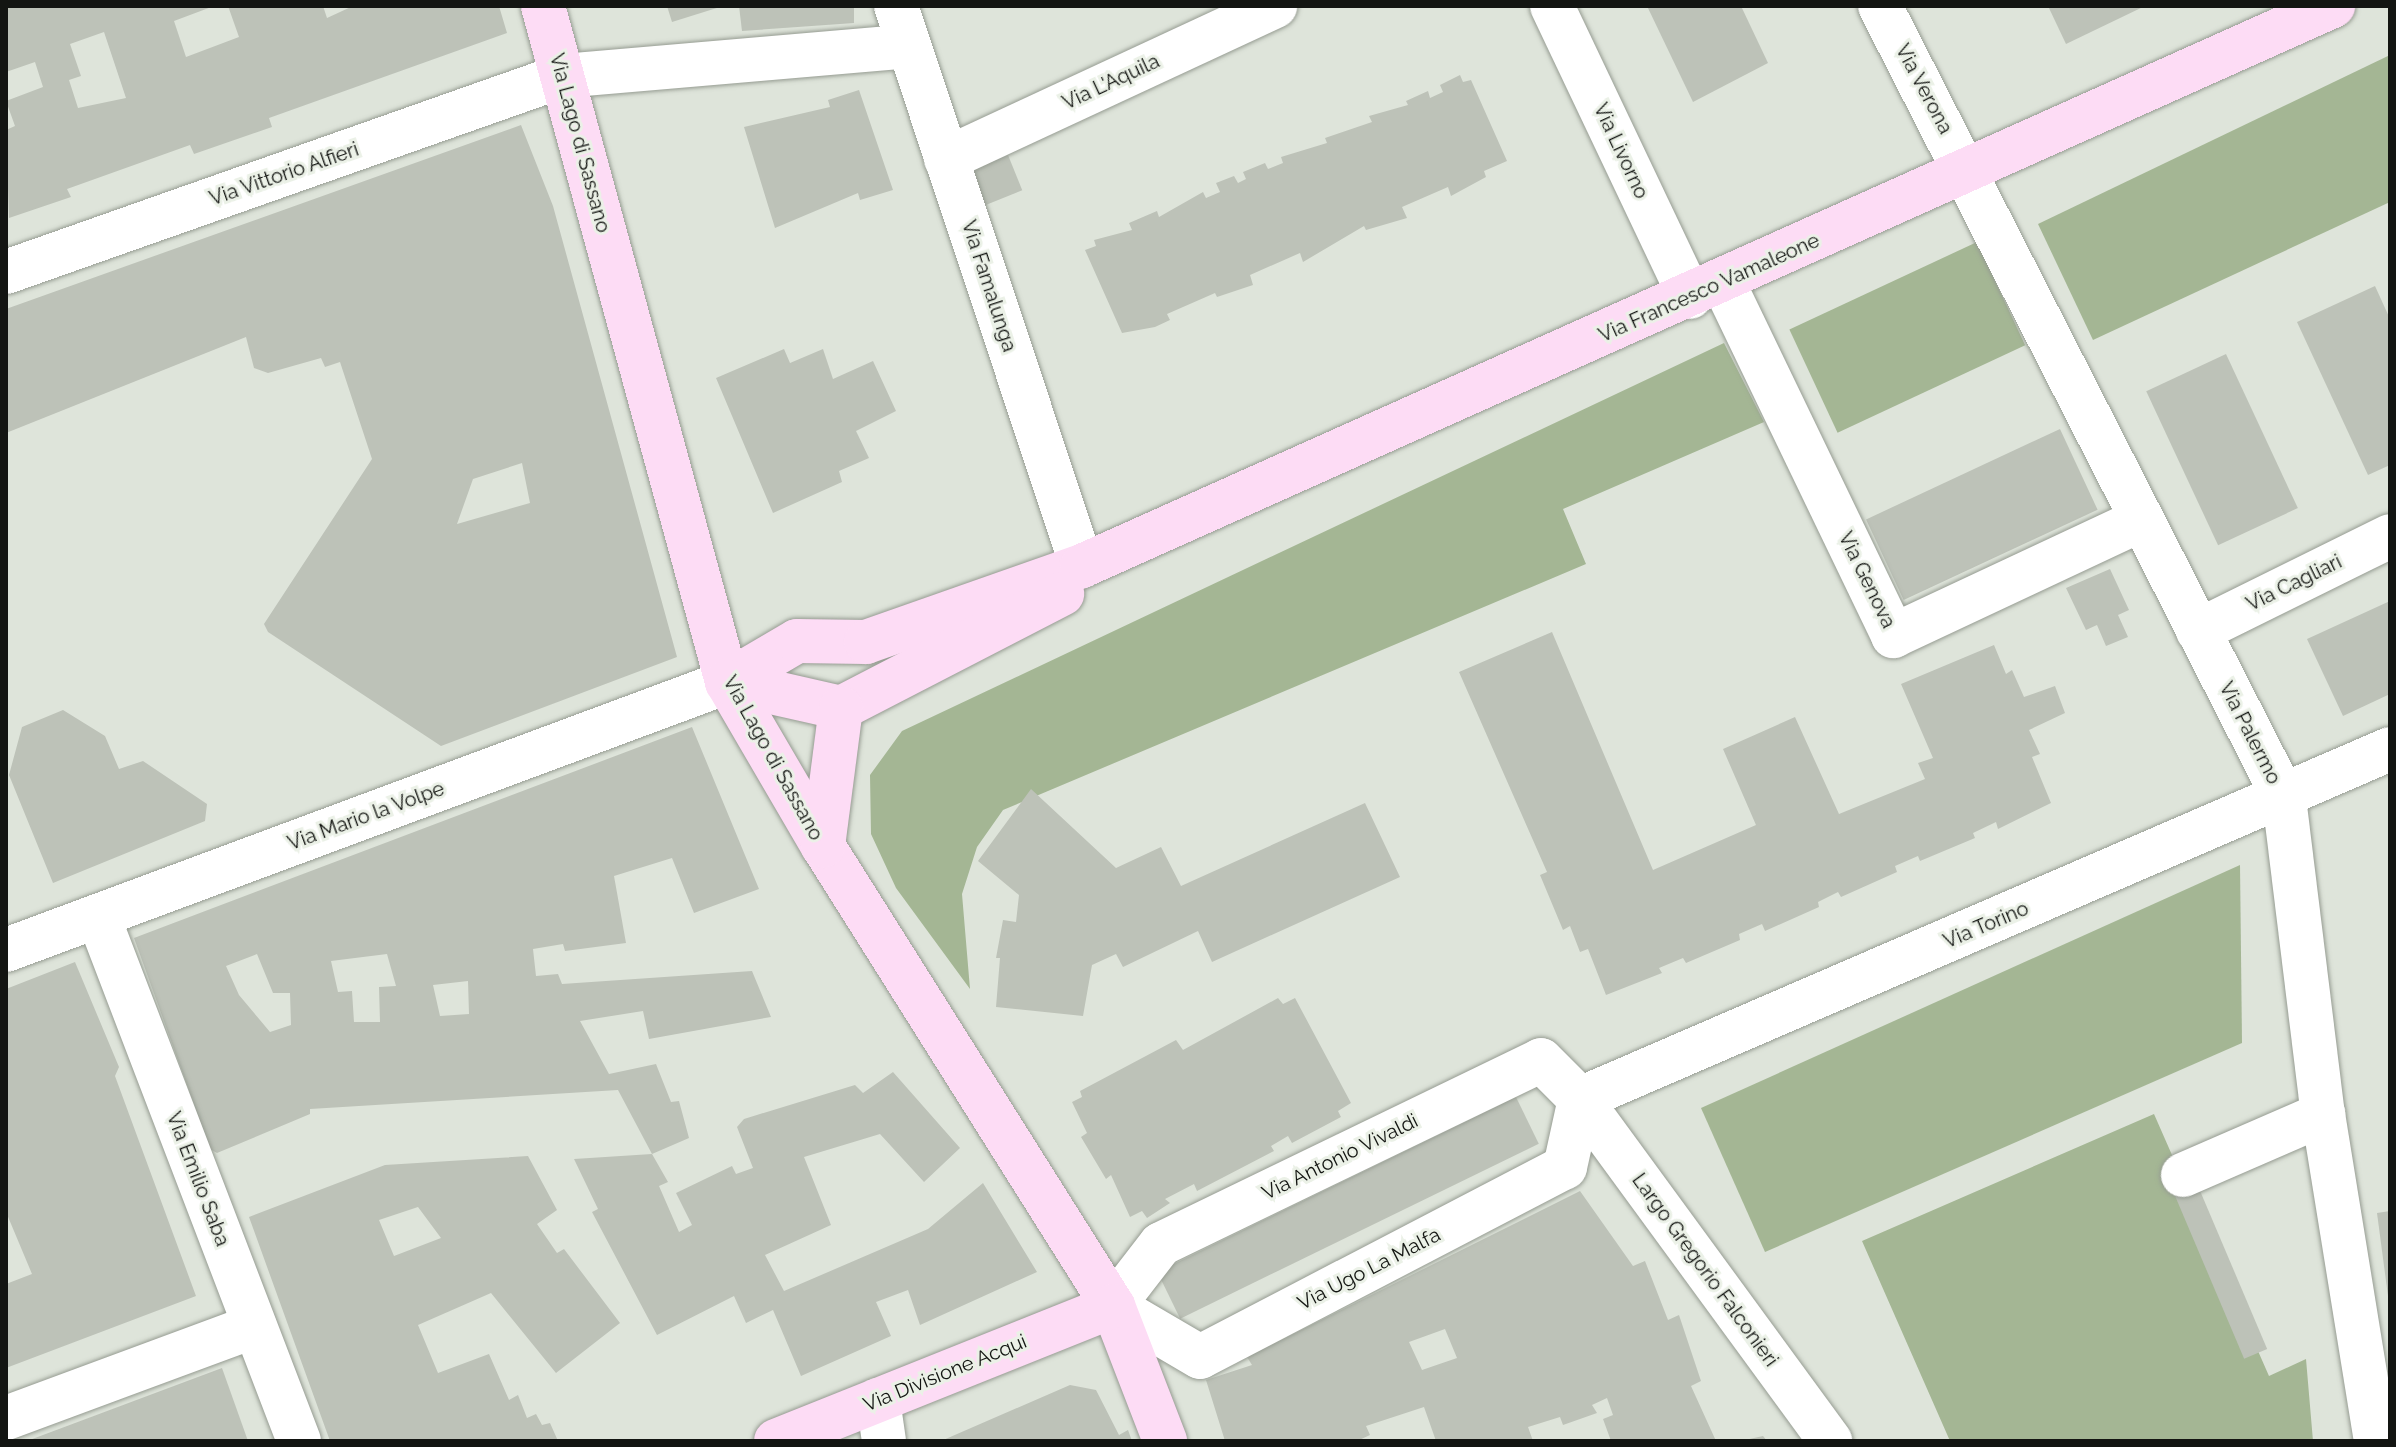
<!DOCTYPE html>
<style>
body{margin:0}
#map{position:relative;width:2396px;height:1447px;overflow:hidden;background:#dee4da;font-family:Raleway,sans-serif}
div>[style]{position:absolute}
.green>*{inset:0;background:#a4b694;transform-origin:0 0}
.building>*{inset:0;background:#bdc2b8;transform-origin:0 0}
.roads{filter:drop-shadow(0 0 2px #969c92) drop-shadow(0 0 2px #969c92)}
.street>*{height:44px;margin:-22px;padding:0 22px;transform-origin:22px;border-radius:22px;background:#fff}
.secondary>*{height:44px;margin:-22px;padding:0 22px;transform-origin:22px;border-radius:22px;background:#fddcf5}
span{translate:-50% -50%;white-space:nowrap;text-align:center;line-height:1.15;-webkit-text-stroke:6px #ebf1e7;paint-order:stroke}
.street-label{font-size:20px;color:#131512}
.frame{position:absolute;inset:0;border:8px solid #131512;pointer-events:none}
</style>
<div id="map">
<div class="green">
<i style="clip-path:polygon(2390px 55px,2390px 202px,2093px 340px,2038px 224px)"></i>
<i style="left:1977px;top:242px;width:114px;height:207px;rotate:65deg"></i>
<i style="clip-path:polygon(1724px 343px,1764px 422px,1563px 509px,1586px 564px,1003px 810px,977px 847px,962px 894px,970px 989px,896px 888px,871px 834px,870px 775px,902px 731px)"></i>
<i style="clip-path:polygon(2240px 865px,2242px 1043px,1765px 1252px,1701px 1108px)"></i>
<i style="clip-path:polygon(2154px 1114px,2269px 1376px,2306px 1359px,2313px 1441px,1950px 1441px,1862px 1241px)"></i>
</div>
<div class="building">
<i style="clip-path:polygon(evenodd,6px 6px,214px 6px,174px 21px,186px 57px,239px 37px,228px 6px,323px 6px,327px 18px,353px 6px,499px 6px,507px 33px,269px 118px,272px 127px,194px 154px,190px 145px,67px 189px,71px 197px,9px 218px,6px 130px,15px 126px,6px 101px,43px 87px,35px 62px,6px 72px,6px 6px,104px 32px,126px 98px,78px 108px,69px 80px,81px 76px,70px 44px,104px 32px)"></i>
<i style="clip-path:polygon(667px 6px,720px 6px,720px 7px,672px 22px)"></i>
<i style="clip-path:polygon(739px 6px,854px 6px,854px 23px,742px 31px)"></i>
<i style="clip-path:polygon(1647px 6px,1741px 6px,1768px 63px,1693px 102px)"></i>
<i style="clip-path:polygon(2048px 6px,2145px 6px,2066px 44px)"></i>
<i style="clip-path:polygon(1460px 75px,1463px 82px,1471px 80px,1507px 161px,1484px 171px,1486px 177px,1451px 196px,1448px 187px,1402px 207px,1407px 218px,1366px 230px,1364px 226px,1303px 262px,1300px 253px,1250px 275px,1253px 285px,1217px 297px,1215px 293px,1167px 314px,1170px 320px,1155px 327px,1122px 333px,1085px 250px,1096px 246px,1094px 240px,1132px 230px,1129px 223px,1157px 211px,1159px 217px,1203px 192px,1206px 198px,1220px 192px,1216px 183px,1234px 176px,1238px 183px,1246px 179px,1243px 172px,1265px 163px,1268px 169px,1283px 163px,1281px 157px,1327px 143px,1325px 138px,1372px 122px,1369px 116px,1408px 105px,1406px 101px,1428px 91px,1430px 98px,1443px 92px,1440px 85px)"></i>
<i style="clip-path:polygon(859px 90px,893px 190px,860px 200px,858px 193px,775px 228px,744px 127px,830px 107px,828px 100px)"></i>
<i style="clip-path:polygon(evenodd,521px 125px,553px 206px,677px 657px,441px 746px,268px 632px,264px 624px,372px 459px,340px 362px,325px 367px,321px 358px,268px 373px,254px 368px,246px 337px,6px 433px,6px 309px,521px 125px,522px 463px,530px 503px,457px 524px,473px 479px,522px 463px)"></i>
<i style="left:1008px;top:155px;width:38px;height:40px;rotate:68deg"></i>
<i style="clip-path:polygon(2375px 286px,2390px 319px,2390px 465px,2368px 475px,2297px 322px)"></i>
<i style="clip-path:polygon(784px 349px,790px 363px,823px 349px,833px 379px,873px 361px,896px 411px,856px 431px,869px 458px,839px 471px,842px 482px,773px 513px,716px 378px)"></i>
<i style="left:2226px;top:354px;width:170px;height:88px;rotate:65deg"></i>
<i style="left:2060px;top:429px;width:89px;height:214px;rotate:65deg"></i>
<i style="clip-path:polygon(2110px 569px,2129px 610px,2118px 615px,2128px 637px,2106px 646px,2097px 625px,2086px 630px,2066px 588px)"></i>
<i style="clip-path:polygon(2390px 601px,2390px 694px,2343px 716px,2307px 639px)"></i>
<i style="clip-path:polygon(1552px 632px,1653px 870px,1756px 825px,1723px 749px,1795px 717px,1839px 814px,1925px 779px,1918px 763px,1933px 758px,1901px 684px,1994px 645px,2006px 674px,2012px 670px,2024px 697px,2055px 686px,2065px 713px,2029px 730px,2040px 754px,2032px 757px,2051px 803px,1998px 829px,1996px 822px,1973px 833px,1975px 838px,1920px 861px,1918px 856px,1895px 866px,1897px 872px,1841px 897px,1838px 892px,1818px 902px,1819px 907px,1765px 931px,1762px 924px,1739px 934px,1740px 940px,1686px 963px,1683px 958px,1659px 968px,1662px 973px,1606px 995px,1588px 949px,1580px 952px,1570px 926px,1563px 930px,1540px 875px,1547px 872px,1459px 672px)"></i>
<i style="clip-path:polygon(63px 710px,105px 736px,119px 769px,143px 761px,207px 804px,205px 821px,53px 883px,9px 775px,22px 727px)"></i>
<i style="clip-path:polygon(evenodd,692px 727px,759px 889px,694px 913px,672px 858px,614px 876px,626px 943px,565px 951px,563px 944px,533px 949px,536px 976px,558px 974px,562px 984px,752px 971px,771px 1017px,649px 1039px,643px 1011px,580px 1021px,609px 1074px,656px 1064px,671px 1102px,679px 1101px,689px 1138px,652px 1154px,618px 1090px,310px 1109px,310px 1114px,217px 1153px,210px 1149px,134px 938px,692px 727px,257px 954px,273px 993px,290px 993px,291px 1025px,270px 1032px,239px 995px,226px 966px,257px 954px,692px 727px,387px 954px,396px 986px,379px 987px,380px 1022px,354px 1022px,352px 991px,338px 992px,331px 961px,387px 954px,692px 727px,468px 981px,469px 1014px,440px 1016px,433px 985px,468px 981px)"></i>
<i style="clip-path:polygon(1031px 789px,1116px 868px,1161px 847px,1181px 886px,1365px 803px,1400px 877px,1212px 962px,1198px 931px,1123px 967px,1116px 954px,1092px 965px,1083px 1016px,996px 1007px,1000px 958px,996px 958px,1003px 920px,1016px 922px,1019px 895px,978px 861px)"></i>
<i style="clip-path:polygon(75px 962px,119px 1067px,115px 1076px,196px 1296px,6px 1368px,6px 1284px,32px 1274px,6px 1212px,6px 989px)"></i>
<i style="clip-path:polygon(1278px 998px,1283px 1004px,1295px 998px,1351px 1103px,1338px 1111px,1341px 1117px,1292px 1143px,1288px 1136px,1271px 1146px,1274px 1151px,1197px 1191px,1194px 1184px,1165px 1199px,1170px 1203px,1147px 1218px,1142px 1211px,1130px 1217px,1111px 1175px,1106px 1179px,1081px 1137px,1087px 1133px,1072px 1102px,1082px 1097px,1080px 1091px,1176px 1040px,1183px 1050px)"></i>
<i style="clip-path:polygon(893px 1072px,960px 1148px,924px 1182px,880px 1134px,804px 1157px,831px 1225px,765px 1255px,784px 1291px,928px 1229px,983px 1183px,1037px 1272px,920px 1325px,908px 1290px,876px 1302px,891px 1336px,801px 1376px,773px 1310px,746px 1323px,734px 1296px,657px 1335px,592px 1212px,598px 1209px,574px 1159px,652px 1154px,668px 1182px,659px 1186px,679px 1232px,692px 1225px,676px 1193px,732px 1166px,736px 1174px,753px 1168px,737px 1127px,744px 1119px,855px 1085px,863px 1093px)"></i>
<i style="left:1516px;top:1097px;width:52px;height:399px;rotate:64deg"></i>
<i style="clip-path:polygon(evenodd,528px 1156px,557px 1210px,537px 1224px,557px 1253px,564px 1249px,620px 1323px,556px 1373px,491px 1293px,418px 1325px,438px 1373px,489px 1354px,509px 1400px,518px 1395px,527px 1418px,536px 1414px,542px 1425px,550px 1423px,558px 1441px,330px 1441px,249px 1217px,385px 1165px,528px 1156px,418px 1207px,441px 1238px,394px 1256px,379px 1220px,418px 1207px)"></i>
<i style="left:2198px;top:1186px;width:177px;height:25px;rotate:67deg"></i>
<i style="clip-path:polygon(evenodd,1580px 1191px,1633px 1266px,1645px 1261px,1668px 1320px,1679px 1315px,1701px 1381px,1691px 1386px,1716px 1441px,1611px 1441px,1603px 1419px,1613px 1415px,1607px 1398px,1592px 1405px,1597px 1413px,1563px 1425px,1560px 1417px,1528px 1427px,1533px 1441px,1436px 1441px,1424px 1407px,1366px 1426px,1370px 1435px,1357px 1441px,1225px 1441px,1206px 1380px,1252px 1365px,1247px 1357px,1580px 1191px,1445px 1329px,1457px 1358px,1422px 1370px,1409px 1342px,1445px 1329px)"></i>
<i style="clip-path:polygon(2390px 1211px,2390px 1296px,2388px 1296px,2377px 1213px)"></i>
<i style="clip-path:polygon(222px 1368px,248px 1441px,27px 1441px)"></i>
<i style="clip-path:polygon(1070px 1385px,1096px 1390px,1119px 1435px,1128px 1430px,1132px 1441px,941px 1441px)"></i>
<i style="clip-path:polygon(1763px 1436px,1767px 1441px,1746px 1441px,1745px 1440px)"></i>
</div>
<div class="roads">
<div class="street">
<i style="left:896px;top:6px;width:590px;rotate:71.63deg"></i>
<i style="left:1552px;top:6px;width:322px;rotate:64.6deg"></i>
<i style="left:1880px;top:6px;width:889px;rotate:62.97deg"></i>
<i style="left:2284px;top:798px;width:318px;rotate:83deg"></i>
<i style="left:2323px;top:1114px;width:331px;rotate:80.8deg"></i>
<i style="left:946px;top:159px;width:363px;rotate:-24.9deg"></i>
<i style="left:6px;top:272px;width:590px;rotate:-19.42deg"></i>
<i style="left:562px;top:76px;width:348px;rotate:-4.9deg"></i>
<i style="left:1723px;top:282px;width:393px;rotate:64.3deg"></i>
<i style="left:1893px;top:636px;width:272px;rotate:-25.1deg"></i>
<i style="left:2198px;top:631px;width:214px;rotate:-26.3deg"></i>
<i style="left:98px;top:916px;width:562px;rotate:69.05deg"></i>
<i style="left:6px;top:950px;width:769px;rotate:-20.39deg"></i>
<i style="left:1580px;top:1099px;width:70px;rotate:102.4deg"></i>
<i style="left:1565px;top:1167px;width:411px;rotate:152.5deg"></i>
<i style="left:1200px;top:1357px;width:101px;rotate:-149.6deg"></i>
<i style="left:1113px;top:1306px;width:78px;rotate:-52.3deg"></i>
<i style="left:1161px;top:1244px;width:422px;rotate:-25.8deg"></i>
<i style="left:1541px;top:1060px;width:55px;rotate:45deg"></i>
<i style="left:1580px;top:1099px;width:424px;rotate:53.8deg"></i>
<i style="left:1580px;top:1099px;width:882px;rotate:-23.37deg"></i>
<i style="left:2183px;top:1175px;width:153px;rotate:-23.5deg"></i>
<i style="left:878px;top:1400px;width:41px;rotate:81.7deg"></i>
<i style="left:6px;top:1418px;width:265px;rotate:-20.3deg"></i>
</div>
<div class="secondary">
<i style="left:543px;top:6px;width:701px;rotate:74.77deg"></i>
<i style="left:727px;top:682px;width:190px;rotate:59.7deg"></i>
<i style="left:823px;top:846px;width:544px;rotate:57.77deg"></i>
<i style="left:1113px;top:1306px;width:145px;rotate:68.9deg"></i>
<i style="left:727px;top:682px;width:81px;rotate:-30.4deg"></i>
<i style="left:797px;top:641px;width:69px;rotate:0.8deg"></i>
<i style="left:866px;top:642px;width:229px;rotate:-19.4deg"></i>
<i style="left:1082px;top:566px;width:1371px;rotate:-24.12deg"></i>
<i style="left:727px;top:682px;width:117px;rotate:12.8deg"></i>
<i style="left:841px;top:708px;width:249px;rotate:-27.3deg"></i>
<i style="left:823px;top:846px;width:139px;rotate:-82.6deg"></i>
<i style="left:776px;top:1441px;width:363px;rotate:-21.8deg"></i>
</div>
</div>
<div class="street-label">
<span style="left:1111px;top:82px;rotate:-25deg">Via L'Aquila</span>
<span style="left:1924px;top:89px;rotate:62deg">Via Verona</span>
<span style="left:580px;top:143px;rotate:75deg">Via Lago di Sassano</span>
<span style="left:1621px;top:151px;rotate:65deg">Via Livorno</span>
<span style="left:284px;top:174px;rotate:-19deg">Via Vittorio Alfieri</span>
<span style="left:989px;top:286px;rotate:72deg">Via Famalunga</span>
<span style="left:1709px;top:288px;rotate:-24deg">Via Francesco Vamaleone</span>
<span style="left:1867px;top:580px;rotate:64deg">Via Genova</span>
<span style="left:2294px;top:583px;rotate:-26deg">Via Cagliari</span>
<span style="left:2250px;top:733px;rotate:63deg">Via Palermo</span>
<span style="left:773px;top:758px;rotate:61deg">Via Lago di Sassano</span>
<span style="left:366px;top:816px;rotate:-20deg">Via Mario la Volpe</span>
<span style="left:1986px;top:925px;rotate:-23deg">Via Torino</span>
<span style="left:1340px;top:1157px;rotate:-26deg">Via Antonio Vivaldi</span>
<span style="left:198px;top:1179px;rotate:69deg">Via Emilio Saba</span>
<span style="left:1369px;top:1269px;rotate:-27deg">Via Ugo La Malfa</span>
<span style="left:1705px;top:1270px;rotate:54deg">Largo Gregorio Falconieri</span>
<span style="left:945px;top:1373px;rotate:-22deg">Via Divisione Acqui</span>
</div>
<div class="frame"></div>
</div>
